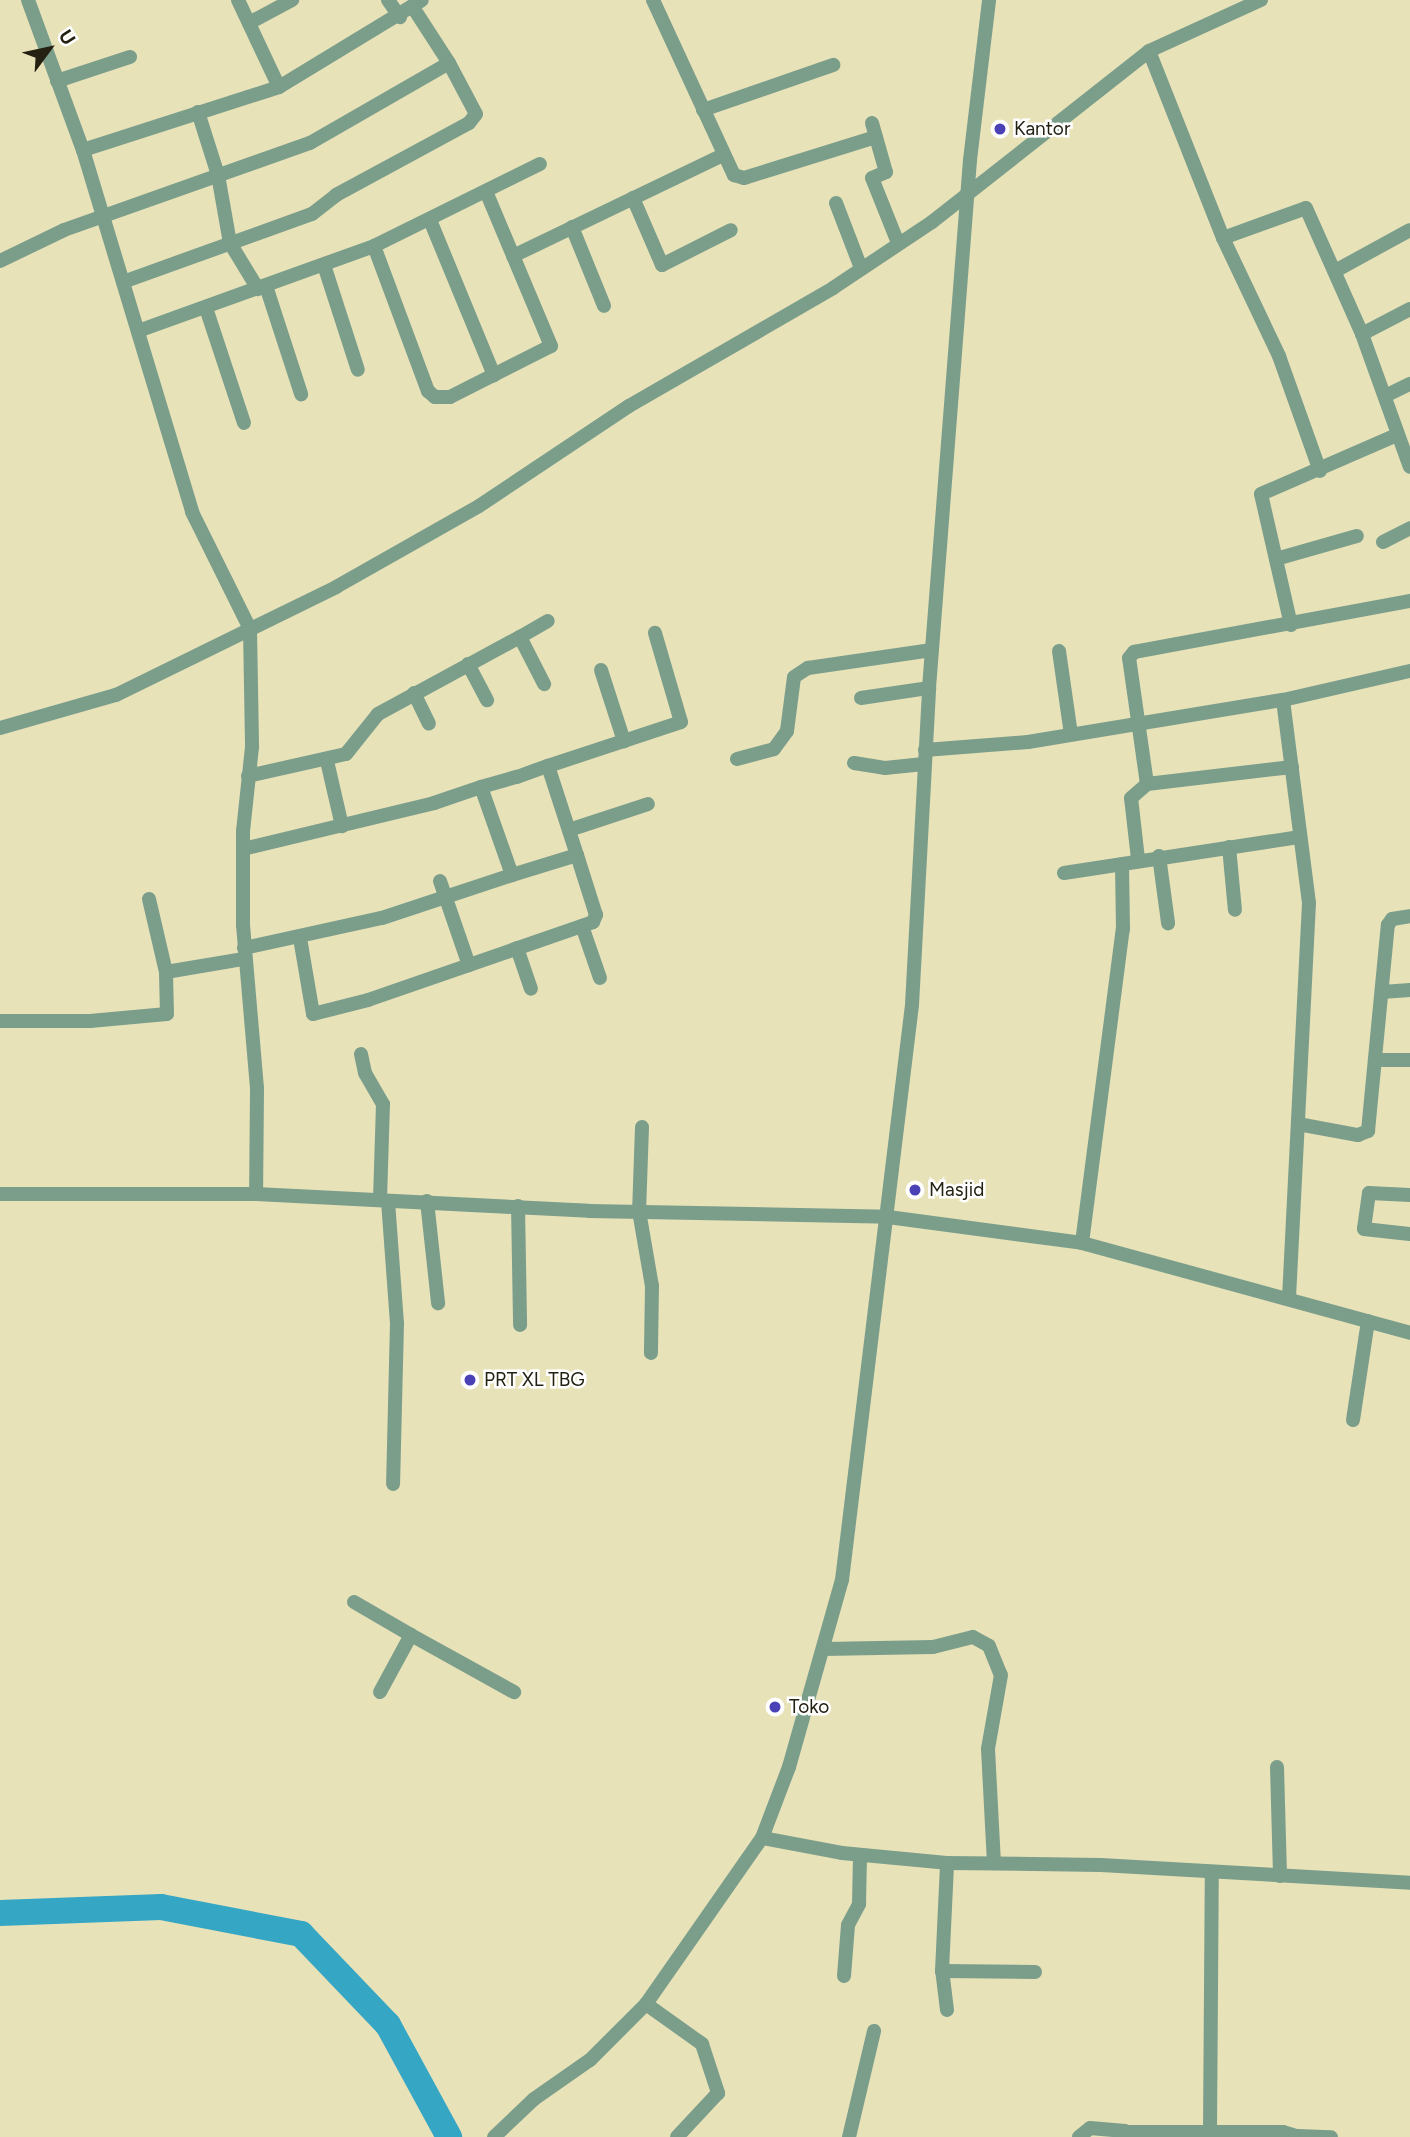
<!DOCTYPE html>
<style>
body{margin:0}
#map{position:relative;width:1410px;height:2137px;overflow:hidden;background:#e8e2b9;font-family:Figtree,sans-serif}
div>[style]{position:absolute}
.river>*{height:26px;margin:-13px;padding:0 13px;transform-origin:13px;border-radius:13px;background:#36a6c5}
.minor>*{height:14px;margin:-7px;padding:0 7px;transform-origin:7px;border-radius:7px;background:#7b9e8b}
.dots>*{width:19px;height:19px;translate:-50% -50%;box-sizing:border-box;border:4px solid #fff;border-radius:50%}
span{translate:-50% -50%;white-space:nowrap;text-align:center;line-height:1.15;-webkit-text-stroke:5px #fff;paint-order:stroke}
.poi-label{font-size:19px;color:#242112}
.left{translate:0 -50%;text-align:left}
.north{position:absolute;left:14px;top:14px;width:70px;height:70px;-webkit-text-stroke:5px #fff;paint-order:stroke;rotate:57deg;font-size:19px;font-weight:700;line-height:28px;text-align:center;color:#242112}
.north::after{content:'';display:block;margin:auto;width:24px;height:32px;background:#242112;clip-path:polygon(50% 0,100% 100%,50% 72%,0 100%)}
</style>
<div id="map">
<div class="river">
<i style="left:0;top:1913px;width:161px;rotate:-2.1deg"></i>
<i style="left:161px;top:1907px;width:143px;rotate:10.9deg"></i>
<i style="left:301px;top:1934px;width:126px;rotate:46.3deg"></i>
<i style="left:388px;top:2025px;width:128px;rotate:61.4deg"></i>
</div>
<div class="minor">
<i style="left:28px;top:0;width:160px;rotate:69.9deg"></i>
<i style="left:83px;top:150px;width:378px;rotate:73.2deg"></i>
<i style="left:192px;top:512px;width:131px;rotate:63.6deg"></i>
<i style="left:250px;top:629px;width:118px;rotate:89deg"></i>
<i style="left:252px;top:747px;width:84px;rotate:96.1deg"></i>
<i style="left:243px;top:831px;width:94px;rotate:90deg"></i>
<i style="left:243px;top:925px;width:165px;rotate:85.1deg"></i>
<i style="left:257px;top:1089px;width:105px;rotate:90.5deg"></i>
<i style="left:238px;top:0;width:96px;rotate:64.8deg"></i>
<i style="left:279px;top:87px;width:167px;rotate:-31.3deg"></i>
<i style="left:388px;top:0;width:21px;rotate:55deg"></i>
<i style="left:653px;top:0;width:193px;rotate:65.2deg"></i>
<i style="left:734px;top:175px;width:10px;rotate:17deg"></i>
<i style="left:744px;top:178px;width:138px;rotate:-17.3deg"></i>
<i style="left:249px;top:23px;width:49px;rotate:-28.1deg"></i>
<i style="left:1149px;top:51px;width:201px;rotate:68.4deg"></i>
<i style="left:1223px;top:238px;width:131px;rotate:64.6deg"></i>
<i style="left:1279px;top:356px;width:122px;rotate:70.4deg"></i>
<i style="left:57px;top:81px;width:77px;rotate:-18.2deg"></i>
<i style="left:703px;top:110px;width:138px;rotate:-19.1deg"></i>
<i style="left:198px;top:112px;width:66px;rotate:72.4deg"></i>
<i style="left:218px;top:175px;width:69px;rotate:80deg"></i>
<i style="left:230px;top:243px;width:54px;rotate:58.7deg"></i>
<i style="left:872px;top:123px;width:51px;rotate:74.1deg"></i>
<i style="left:886px;top:172px;width:15px;rotate:157deg"></i>
<i style="left:872px;top:178px;width:70px;rotate:68.2deg"></i>
<i style="left:83px;top:150px;width:206px;rotate:-17.8deg"></i>
<i style="left:633px;top:198px;width:73px;rotate:66.6deg"></i>
<i style="left:662px;top:265px;width:77px;rotate:-26.9deg"></i>
<i style="left:836px;top:203px;width:70px;rotate:69deg"></i>
<i style="left:430px;top:220px;width:168px;rotate:67.6deg"></i>
<i style="left:572px;top:227px;width:85px;rotate:67.9deg"></i>
<i style="left:1223px;top:238px;width:88px;rotate:-19.9deg"></i>
<i style="left:1306px;top:208px;width:138px;rotate:66deg"></i>
<i style="left:1362px;top:334px;width:141px;rotate:70.2deg"></i>
<i style="left:374px;top:246px;width:155px;rotate:69.6deg"></i>
<i style="left:428px;top:391px;width:9px;rotate:41deg"></i>
<i style="left:435px;top:397px;width:15px"></i>
<i style="left:450px;top:397px;width:113px;rotate:-26.8deg"></i>
<i style="left:551px;top:346px;width:168px;rotate:-112.8deg"></i>
<i style="left:513px;top:256px;width:233px;rotate:-25.7deg"></i>
<i style="left:0;top:261px;width:71px;rotate:-25.8deg"></i>
<i style="left:64px;top:230px;width:261px;rotate:-19.5deg"></i>
<i style="left:310px;top:143px;width:160px;rotate:-29.9deg"></i>
<i style="left:449px;top:63px;width:64px;rotate:-122.9deg"></i>
<i style="left:324px;top:265px;width:110px;rotate:72.1deg"></i>
<i style="left:1335px;top:271px;width:85px;rotate:-28.7deg"></i>
<i style="left:123px;top:282px;width:201px;rotate:-19.8deg"></i>
<i style="left:312px;top:214px;width:31px;rotate:-38deg"></i>
<i style="left:336px;top:195px;width:151px;rotate:-28.4deg"></i>
<i style="left:469px;top:123px;width:11px;rotate:-52deg"></i>
<i style="left:476px;top:114px;width:58px;rotate:-117.9deg"></i>
<i style="left:266px;top:286px;width:114px;rotate:72deg"></i>
<i style="left:206px;top:308px;width:121px;rotate:71.7deg"></i>
<i style="left:138px;top:331px;width:251px;rotate:-19.8deg"></i>
<i style="left:374px;top:246px;width:185px;rotate:-26.3deg"></i>
<i style="left:1362px;top:334px;width:54px;rotate:-27.5deg"></i>
<i style="left:1385px;top:396px;width:28px;rotate:-26deg"></i>
<i style="left:1383px;top:542px;width:30px;rotate:-27deg"></i>
<i style="left:1276px;top:559px;width:84px;rotate:-15.9deg"></i>
<i style="left:1291px;top:625px;width:134px;rotate:-102.9deg"></i>
<i style="left:1261px;top:494px;width:148px;rotate:-23.5deg"></i>
<i style="left:520px;top:637px;width:32px;rotate:-30deg"></i>
<i style="left:1059px;top:651px;width:84px;rotate:81.8deg"></i>
<i style="left:468px;top:664px;width:41px;rotate:62.2deg"></i>
<i style="left:601px;top:670px;width:75px;rotate:72.1deg"></i>
<i style="left:414px;top:693px;width:34px;rotate:64deg"></i>
<i style="left:861px;top:698px;width:69px;rotate:-8.4deg"></i>
<i style="left:1283px;top:700px;width:130px;rotate:-12.9deg"></i>
<i style="left:0;top:728px;width:121px;rotate:-15.9deg"></i>
<i style="left:116px;top:695px;width:245px;rotate:-26.1deg"></i>
<i style="left:336px;top:587px;width:164px;rotate:-29.5deg"></i>
<i style="left:479px;top:506px;width:180px;rotate:-33.7deg"></i>
<i style="left:629px;top:406px;width:236px;rotate:-30deg"></i>
<i style="left:833px;top:288px;width:119px;rotate:-33.7deg"></i>
<i style="left:932px;top:222px;width:276px;rotate:-38.2deg"></i>
<i style="left:1149px;top:51px;width:123px;rotate:-24.5deg"></i>
<i style="left:925px;top:750px;width:103px;rotate:-4.4deg"></i>
<i style="left:1028px;top:742px;width:258px;rotate:-9.4deg"></i>
<i style="left:1283px;top:700px;width:205px;rotate:82.7deg"></i>
<i style="left:1309px;top:903px;width:394px;rotate:92.9deg"></i>
<i style="left:737px;top:759px;width:38px;rotate:-15deg"></i>
<i style="left:774px;top:749px;width:22px;rotate:-54deg"></i>
<i style="left:787px;top:731px;width:54px;rotate:-82.6deg"></i>
<i style="left:794px;top:677px;width:17px;rotate:-33deg"></i>
<i style="left:808px;top:668px;width:125px;rotate:-8.3deg"></i>
<i style="left:327px;top:761px;width:67px;rotate:77deg"></i>
<i style="left:854px;top:763px;width:31px;rotate:9deg"></i>
<i style="left:885px;top:768px;width:39px;rotate:-6deg"></i>
<i style="left:548px;top:766px;width:140px;rotate:-18.3deg"></i>
<i style="left:681px;top:722px;width:93px;rotate:-106.3deg"></i>
<i style="left:248px;top:776px;width:100px;rotate:-12.7deg"></i>
<i style="left:346px;top:754px;width:51px;rotate:-51.3deg"></i>
<i style="left:378px;top:714px;width:162px;rotate:-28.5deg"></i>
<i style="left:520px;top:637px;width:53px;rotate:62.9deg"></i>
<i style="left:1147px;top:784px;width:127px;rotate:-98.1deg"></i>
<i style="left:1129px;top:658px;width:8px;rotate:-50deg"></i>
<i style="left:1134px;top:652px;width:281px;rotate:-10.5deg"></i>
<i style="left:569px;top:830px;width:83px;rotate:-18.2deg"></i>
<i style="left:1229px;top:847px;width:63px;rotate:84.6deg"></i>
<i style="left:243px;top:849px;width:196px;rotate:-13.5deg"></i>
<i style="left:434px;top:803px;width:50px;rotate:-18.8deg"></i>
<i style="left:481px;top:787px;width:37px;rotate:-16deg"></i>
<i style="left:517px;top:777px;width:33px;rotate:-20deg"></i>
<i style="left:548px;top:766px;width:94px;rotate:72deg"></i>
<i style="left:577px;top:855px;width:68px;rotate:162.9deg"></i>
<i style="left:512px;top:875px;width:93px;rotate:-109.4deg"></i>
<i style="left:1159px;top:856px;width:68px;rotate:82.3deg"></i>
<i style="left:1138px;top:859px;width:61px;rotate:-96.5deg"></i>
<i style="left:1131px;top:798px;width:21px;rotate:-41deg"></i>
<i style="left:1147px;top:784px;width:146px;rotate:-6.7deg"></i>
<i style="left:1064px;top:873px;width:239px;rotate:-8.7deg"></i>
<i style="left:440px;top:881px;width:89px;rotate:71deg"></i>
<i style="left:149px;top:899px;width:75px;rotate:76.9deg"></i>
<i style="left:166px;top:972px;width:79px;rotate:-9.5deg"></i>
<i style="left:582px;top:926px;width:55px;rotate:70.9deg"></i>
<i style="left:300px;top:938px;width:77px;rotate:80.3deg"></i>
<i style="left:313px;top:1014px;width:57px;rotate:-14.3deg"></i>
<i style="left:368px;top:1000px;width:238px;rotate:-19.1deg"></i>
<i style="left:593px;top:922px;width:8px;rotate:-67deg"></i>
<i style="left:596px;top:915px;width:63px;rotate:-107.6deg"></i>
<i style="left:244px;top:948px;width:141px;rotate:-12.3deg"></i>
<i style="left:382px;top:918px;width:137px;rotate:-18.3deg"></i>
<i style="left:517px;top:948px;width:43px;rotate:71.1deg"></i>
<i style="left:1382px;top:992px;width:28px;rotate:-4deg"></i>
<i style="left:0;top:1021px;width:90px"></i>
<i style="left:90px;top:1021px;width:77px;rotate:-5.2deg"></i>
<i style="left:167px;top:1014px;width:42px;rotate:-91.4deg"></i>
<i style="left:361px;top:1054px;width:19px;rotate:78deg"></i>
<i style="left:365px;top:1073px;width:36px;rotate:60deg"></i>
<i style="left:383px;top:1104px;width:96px;rotate:91.8deg"></i>
<i style="left:1377px;top:1060px;width:33px"></i>
<i style="left:1298px;top:1124px;width:61px;rotate:10.4deg"></i>
<i style="left:1358px;top:1135px;width:11px;rotate:-22deg"></i>
<i style="left:1368px;top:1131px;width:207px;rotate:-84.5deg"></i>
<i style="left:1388px;top:925px;width:7px;rotate:-56deg"></i>
<i style="left:1392px;top:919px;width:18px;rotate:-9deg"></i>
<i style="left:642px;top:1127px;width:84px;rotate:92deg"></i>
<i style="left:639px;top:1211px;width:76px;rotate:80.2deg"></i>
<i style="left:652px;top:1286px;width:67px;rotate:90.9deg"></i>
<i style="left:0;top:1194px;width:256px"></i>
<i style="left:256px;top:1194px;width:333px;rotate:2.9deg"></i>
<i style="left:589px;top:1211px;width:299px;rotate:1.1deg"></i>
<i style="left:888px;top:1217px;width:196px;rotate:7.6deg"></i>
<i style="left:1082px;top:1243px;width:340px;rotate:15.3deg"></i>
<i style="left:1410px;top:1195px;width:41px;rotate:-177.2deg"></i>
<i style="left:1369px;top:1193px;width:36px;rotate:98deg"></i>
<i style="left:1364px;top:1229px;width:46px;rotate:6.2deg"></i>
<i style="left:388px;top:1201px;width:122px;rotate:85.8deg"></i>
<i style="left:397px;top:1323px;width:161px;rotate:91.4deg"></i>
<i style="left:427px;top:1201px;width:103px;rotate:83.8deg"></i>
<i style="left:518px;top:1206px;width:119px;rotate:89deg"></i>
<i style="left:1082px;top:1243px;width:317px;rotate:-82.6deg"></i>
<i style="left:1123px;top:929px;width:65px;rotate:-90.9deg"></i>
<i style="left:1353px;top:1420px;width:100px;rotate:-81.4deg"></i>
<i style="left:354px;top:1602px;width:66px;rotate:30.1deg"></i>
<i style="left:824px;top:1649px;width:109px;rotate:-1.1deg"></i>
<i style="left:933px;top:1647px;width:41px;rotate:-14deg"></i>
<i style="left:973px;top:1637px;width:18px;rotate:29deg"></i>
<i style="left:989px;top:1646px;width:31px;rotate:68deg"></i>
<i style="left:1001px;top:1675px;width:75px;rotate:100deg"></i>
<i style="left:988px;top:1749px;width:114px;rotate:87deg"></i>
<i style="left:380px;top:1692px;width:65px;rotate:-61.5deg"></i>
<i style="left:411px;top:1635px;width:118px;rotate:29deg"></i>
<i style="left:1277px;top:1767px;width:109px;rotate:88.4deg"></i>
<i style="left:762px;top:1838px;width:81px;rotate:10.6deg"></i>
<i style="left:842px;top:1853px;width:105px;rotate:5.4deg"></i>
<i style="left:947px;top:1863px;width:154px;rotate:0.7deg"></i>
<i style="left:1101px;top:1865px;width:310px;rotate:3.3deg"></i>
<i style="left:942px;top:1971px;width:93px;rotate:0.6deg"></i>
<i style="left:844px;top:1976px;width:51px;rotate:-85.5deg"></i>
<i style="left:848px;top:1925px;width:24px;rotate:-62deg"></i>
<i style="left:859px;top:1904px;width:49px;rotate:-88.8deg"></i>
<i style="left:646px;top:2004px;width:69px;rotate:35.5deg"></i>
<i style="left:702px;top:2044px;width:52px;rotate:71.9deg"></i>
<i style="left:718px;top:2093px;width:60px;rotate:133deg"></i>
<i style="left:947px;top:2010px;width:39px;rotate:-97deg"></i>
<i style="left:942px;top:1971px;width:108px;rotate:-87.3deg"></i>
<i style="left:1210px;top:2131px;width:257px;rotate:-89.6deg"></i>
<i style="left:1127px;top:2132px;width:156px"></i>
<i style="left:1283px;top:2132px;width:17px;rotate:17deg"></i>
<i style="left:1297px;top:2136px;width:34px;rotate:2deg"></i>
<i style="left:494px;top:2137px;width:55px;rotate:-43.5deg"></i>
<i style="left:534px;top:2099px;width:68px;rotate:-34.9deg"></i>
<i style="left:590px;top:2060px;width:79px;rotate:-45deg"></i>
<i style="left:646px;top:2004px;width:203px;rotate:-55.1deg"></i>
<i style="left:762px;top:1838px;width:76px;rotate:-69.2deg"></i>
<i style="left:789px;top:1767px;width:194px;rotate:-74.2deg"></i>
<i style="left:842px;top:1580px;width:579px;rotate:-83.06deg"></i>
<i style="left:912px;top:1005px;width:317px;rotate:-86.9deg"></i>
<i style="left:929px;top:688px;width:530px;rotate:-85.56deg"></i>
<i style="left:970px;top:160px;width:161px;rotate:-83.2deg"></i>
<i style="left:849px;top:2137px;width:109px;rotate:-76.7deg"></i>
<i style="left:1079px;top:2137px;width:14px;rotate:-39deg"></i>
<i style="left:1090px;top:2128px;width:35px;rotate:5deg"></i>
<i style="left:1125px;top:2131px;width:7px;rotate:56deg"></i>
</div>
<div class="dots">
<i style="left:1000px;top:129px;background:#4a41b7"></i>
<i style="left:915px;top:1190px;background:#4a41b7"></i>
<i style="left:470px;top:1380px;background:#4a41b7"></i>
<i style="left:775px;top:1707px;background:#4a41b7"></i>
</div>
<div class="poi-label">
<span class="left" style="left:1014px;top:129px">Kantor</span>
<span class="left" style="left:929px;top:1190px">Masjid</span>
<span class="left" style="left:484px;top:1380px">PRT XL TBG</span>
<span class="left" style="left:789px;top:1707px">Toko</span>
</div>
<div class="north">U</div>
</div>
